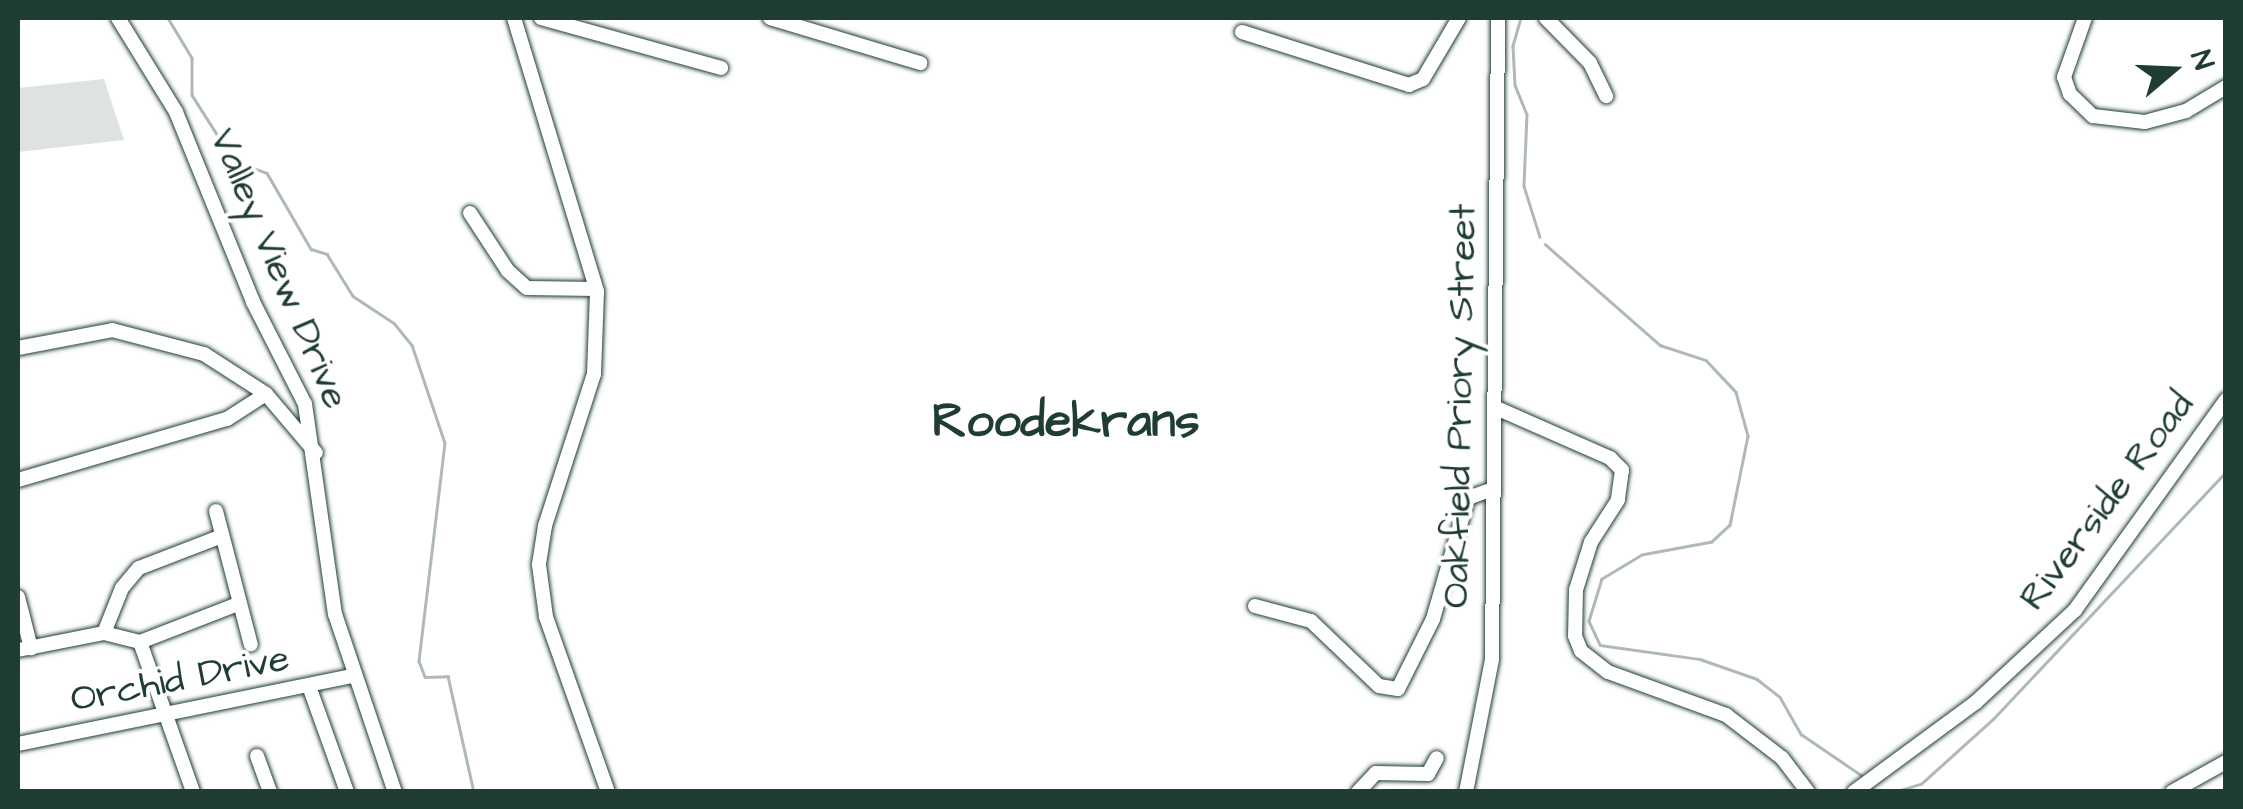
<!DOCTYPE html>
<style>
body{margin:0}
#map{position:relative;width:2243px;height:809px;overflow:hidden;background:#fff;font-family:"Architects Daughter",sans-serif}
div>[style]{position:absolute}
.green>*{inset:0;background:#dee3e2}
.stream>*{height:2.5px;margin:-1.25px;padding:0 1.25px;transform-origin:1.25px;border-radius:1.25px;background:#afbab7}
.roads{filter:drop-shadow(0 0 2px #1f3d34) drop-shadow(0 0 2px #1f3d34)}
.minor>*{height:14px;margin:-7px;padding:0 7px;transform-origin:7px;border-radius:7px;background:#fff}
span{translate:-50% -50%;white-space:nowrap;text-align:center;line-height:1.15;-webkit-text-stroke:8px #fff;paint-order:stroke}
.street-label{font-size:38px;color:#1f3d34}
.district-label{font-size:48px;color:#1f3d34;font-weight:700}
.frame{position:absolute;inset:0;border:20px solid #1f3d34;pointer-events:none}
.north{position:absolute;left:2123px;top:20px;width:100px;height:100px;-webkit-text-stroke:8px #fff;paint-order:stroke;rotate:71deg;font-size:28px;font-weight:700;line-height:40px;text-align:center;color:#1f3d34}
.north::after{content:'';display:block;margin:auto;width:35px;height:45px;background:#1f3d34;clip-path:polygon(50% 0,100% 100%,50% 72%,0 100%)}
</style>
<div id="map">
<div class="green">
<i style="clip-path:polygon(104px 79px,124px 140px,18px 152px,18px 88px)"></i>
</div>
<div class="stream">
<i style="left:168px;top:18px;width:47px;rotate:59deg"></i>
<i style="left:192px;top:58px;width:37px;rotate:90deg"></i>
<i style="left:192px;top:95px;width:78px;rotate:57.5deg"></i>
<i style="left:234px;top:161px;width:35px;rotate:20deg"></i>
<i style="left:267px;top:173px;width:88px;rotate:59.9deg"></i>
<i style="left:311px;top:249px;width:17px;rotate:17deg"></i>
<i style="left:327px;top:254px;width:49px;rotate:58.2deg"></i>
<i style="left:353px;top:296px;width:49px;rotate:33.4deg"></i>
<i style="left:394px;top:323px;width:28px;rotate:51deg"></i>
<i style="left:412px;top:345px;width:103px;rotate:71.4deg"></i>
<i style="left:445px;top:443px;width:220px;rotate:96.8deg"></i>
<i style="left:419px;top:661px;width:17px;rotate:69deg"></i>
<i style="left:425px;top:677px;width:23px;rotate:-2deg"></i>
<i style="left:448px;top:676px;width:119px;rotate:77.4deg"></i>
<i style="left:1521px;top:18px;width:29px;rotate:106deg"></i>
<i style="left:1513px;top:46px;width:39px;rotate:87deg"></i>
<i style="left:1515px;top:85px;width:31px;rotate:68deg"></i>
<i style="left:1527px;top:114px;width:72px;rotate:92.4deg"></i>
<i style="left:1524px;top:186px;width:53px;rotate:72.6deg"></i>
<i style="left:1545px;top:244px;width:153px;rotate:41.3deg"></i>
<i style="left:1660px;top:345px;width:48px;rotate:18.1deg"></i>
<i style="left:1706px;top:360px;width:44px;rotate:46.8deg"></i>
<i style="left:1736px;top:392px;width:46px;rotate:74.7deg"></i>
<i style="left:1748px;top:436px;width:91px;rotate:101.4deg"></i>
<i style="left:1730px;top:525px;width:25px;rotate:137deg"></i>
<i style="left:1712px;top:542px;width:71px;rotate:169.5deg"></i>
<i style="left:1642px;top:555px;width:47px;rotate:149deg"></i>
<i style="left:1602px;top:579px;width:44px;rotate:107.2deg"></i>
<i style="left:1589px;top:621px;width:26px;rotate:65deg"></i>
<i style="left:1600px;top:645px;width:101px;rotate:8deg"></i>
<i style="left:1700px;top:659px;width:60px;rotate:19.3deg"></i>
<i style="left:1757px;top:679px;width:29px;rotate:38deg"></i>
<i style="left:1780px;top:697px;width:43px;rotate:60.4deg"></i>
<i style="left:1801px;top:734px;width:73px;rotate:34.3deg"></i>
<i style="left:1873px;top:789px;width:3px;rotate:72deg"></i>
<i style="left:1894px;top:792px;width:28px;rotate:-17deg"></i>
<i style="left:1921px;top:784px;width:97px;rotate:-42.1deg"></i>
<i style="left:1993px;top:719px;width:340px;rotate:-46.7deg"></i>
</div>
<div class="roads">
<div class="minor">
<i style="left:118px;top:18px;width:110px;rotate:58.3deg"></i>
<i style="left:176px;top:112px;width:205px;rotate:67.9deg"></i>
<i style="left:253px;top:302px;width:114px;rotate:63deg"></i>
<i style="left:305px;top:404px;width:212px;rotate:81.9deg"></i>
<i style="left:335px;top:614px;width:188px;rotate:71.4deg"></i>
<i style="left:514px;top:18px;width:286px;rotate:73.1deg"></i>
<i style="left:597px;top:292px;width:82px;rotate:92.1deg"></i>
<i style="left:594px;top:374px;width:160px;rotate:107.9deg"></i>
<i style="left:545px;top:526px;width:39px;rotate:99deg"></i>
<i style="left:539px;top:565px;width:52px;rotate:82.3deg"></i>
<i style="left:546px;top:617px;width:186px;rotate:70.5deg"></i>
<i style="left:541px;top:18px;width:187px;rotate:15.5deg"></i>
<i style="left:770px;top:18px;width:157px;rotate:16.7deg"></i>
<i style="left:1546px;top:18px;width:63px;rotate:45.6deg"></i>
<i style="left:1590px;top:63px;width:37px;rotate:64deg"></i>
<i style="left:2085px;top:18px;width:63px;rotate:109.6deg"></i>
<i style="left:2064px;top:77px;width:18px;rotate:71deg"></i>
<i style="left:2070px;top:94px;width:32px;rotate:44deg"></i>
<i style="left:2093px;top:116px;width:52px;rotate:6.6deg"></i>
<i style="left:2145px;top:122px;width:42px;rotate:-15deg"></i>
<i style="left:2186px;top:111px;width:47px;rotate:-31deg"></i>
<i style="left:1242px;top:32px;width:175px;rotate:17.6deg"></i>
<i style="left:1409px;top:85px;width:15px;rotate:-23deg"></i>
<i style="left:1423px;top:79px;width:71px;rotate:-59.5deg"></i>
<i style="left:470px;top:213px;width:69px;rotate:56.8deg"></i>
<i style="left:508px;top:271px;width:25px;rotate:42deg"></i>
<i style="left:527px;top:288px;width:69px;rotate:0.8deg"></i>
<i style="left:18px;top:348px;width:96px;rotate:-10.8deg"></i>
<i style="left:112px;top:330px;width:95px;rotate:14.6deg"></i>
<i style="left:204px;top:354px;width:74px;rotate:32.8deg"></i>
<i style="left:1494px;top:407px;width:127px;rotate:23.7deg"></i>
<i style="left:1610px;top:458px;width:17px;rotate:45deg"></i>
<i style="left:1622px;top:470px;width:30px;rotate:98deg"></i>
<i style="left:1618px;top:500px;width:50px;rotate:122.7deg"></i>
<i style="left:1591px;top:542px;width:50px;rotate:107.4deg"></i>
<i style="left:1576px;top:590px;width:46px;rotate:91.2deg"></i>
<i style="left:1575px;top:636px;width:16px;rotate:68deg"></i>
<i style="left:1581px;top:651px;width:34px;rotate:38deg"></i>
<i style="left:1608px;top:672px;width:126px;rotate:20deg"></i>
<i style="left:1726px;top:715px;width:71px;rotate:37.5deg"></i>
<i style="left:1782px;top:758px;width:43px;rotate:52.6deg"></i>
<i style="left:18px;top:480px;width:218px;rotate:-16.3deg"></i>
<i style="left:227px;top:419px;width:46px;rotate:-32.7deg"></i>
<i style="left:266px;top:394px;width:77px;rotate:49.7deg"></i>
<i style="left:216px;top:511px;width:138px;rotate:75.4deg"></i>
<i style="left:18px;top:597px;width:53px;rotate:75.7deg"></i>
<i style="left:1255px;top:606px;width:58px;rotate:15deg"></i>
<i style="left:1311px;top:621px;width:94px;rotate:43.7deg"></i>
<i style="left:1379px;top:686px;width:19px;rotate:9deg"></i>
<i style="left:1398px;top:689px;width:78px;rotate:-63.4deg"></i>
<i style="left:1433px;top:619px;width:126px;rotate:-73.9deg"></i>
<i style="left:1468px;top:498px;width:27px;rotate:-20deg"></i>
<i style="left:104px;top:633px;width:48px;rotate:-68.2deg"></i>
<i style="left:122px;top:588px;width:26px;rotate:-50deg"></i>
<i style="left:139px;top:568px;width:89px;rotate:-21.1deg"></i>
<i style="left:140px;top:642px;width:105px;rotate:-21.2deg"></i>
<i style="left:18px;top:650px;width:88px;rotate:-11.2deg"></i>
<i style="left:104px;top:633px;width:37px;rotate:14deg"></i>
<i style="left:140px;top:642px;width:159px;rotate:70.5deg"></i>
<i style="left:310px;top:689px;width:109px;rotate:70.2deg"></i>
<i style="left:18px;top:744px;width:342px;rotate:-11.5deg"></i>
<i style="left:257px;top:756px;width:38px;rotate:70deg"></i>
<i style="left:1358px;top:792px;width:26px;rotate:-47deg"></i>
<i style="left:1376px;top:773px;width:52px;rotate:1.1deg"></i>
<i style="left:1428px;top:774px;width:18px;rotate:-61deg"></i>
<i style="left:1466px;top:792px;width:136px;rotate:-78.9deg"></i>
<i style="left:1492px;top:659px;width:641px;rotate:-89.46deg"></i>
<i style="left:1854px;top:792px;width:152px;rotate:-36.4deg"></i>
<i style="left:1976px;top:702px;width:135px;rotate:-42.9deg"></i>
<i style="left:2075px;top:610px;width:259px;rotate:-54.3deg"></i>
<i style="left:2172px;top:792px;width:62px;rotate:-29.1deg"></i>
</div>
</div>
<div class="street-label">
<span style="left:278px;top:269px;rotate:67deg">Valley View Drive</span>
<span style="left:1461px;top:406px;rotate:-89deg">Oakfield Priory Street</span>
<span style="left:2108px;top:502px;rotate:-53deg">Riverside Road</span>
<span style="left:180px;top:680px;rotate:-11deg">Orchid Drive</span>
</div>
<div class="district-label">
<span style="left:1066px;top:423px">Roodekrans</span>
</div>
<div class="frame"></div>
<div class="north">N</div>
</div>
